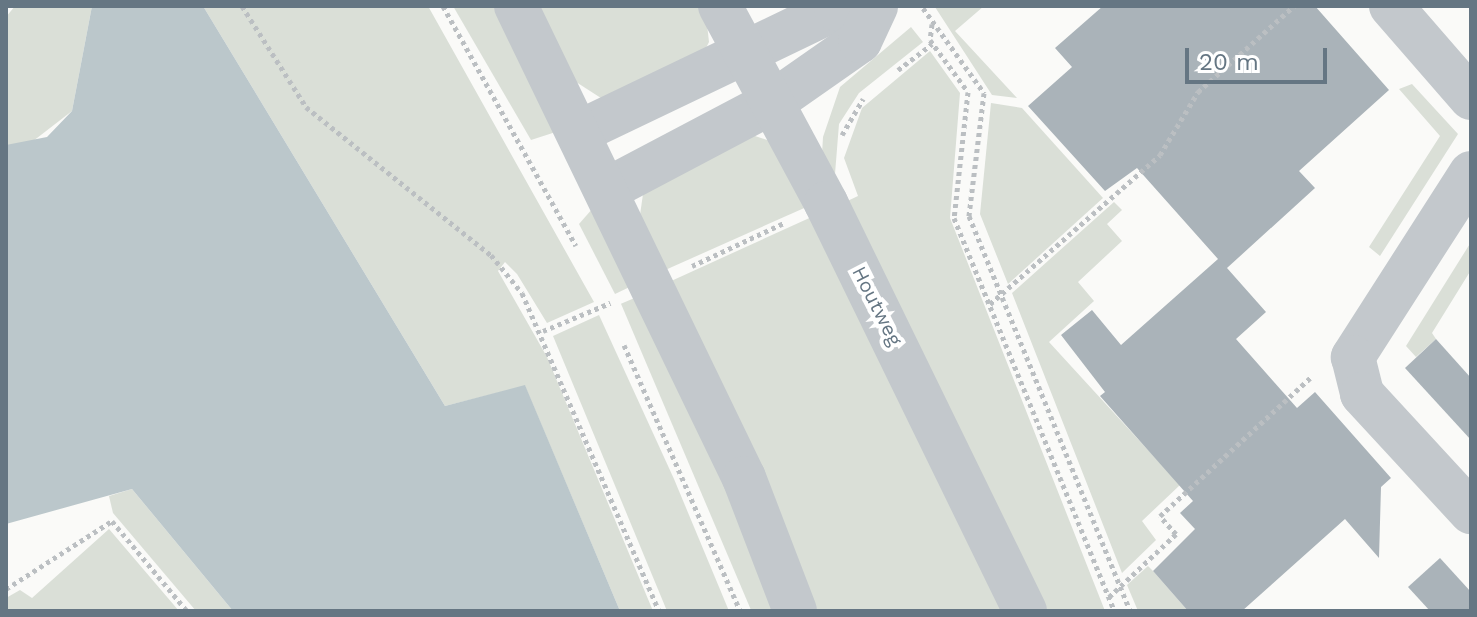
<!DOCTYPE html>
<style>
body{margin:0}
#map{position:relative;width:1477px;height:617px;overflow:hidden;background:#fafaf8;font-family:"Work Sans",sans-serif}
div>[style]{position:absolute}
.green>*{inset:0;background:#dadfd7;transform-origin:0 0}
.water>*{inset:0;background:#bbc7cb}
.building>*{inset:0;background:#aab3b9}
.path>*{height:5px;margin-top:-2.5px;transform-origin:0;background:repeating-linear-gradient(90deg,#bbbfc2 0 4px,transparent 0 8px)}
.minor>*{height:44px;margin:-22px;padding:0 22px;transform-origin:22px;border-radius:22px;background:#c3c8cc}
.tertiary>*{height:44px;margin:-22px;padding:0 22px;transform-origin:22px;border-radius:22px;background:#c3c8cc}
span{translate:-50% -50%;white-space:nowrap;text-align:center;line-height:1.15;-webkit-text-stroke:8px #fff;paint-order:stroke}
.street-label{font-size:20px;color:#657683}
.frame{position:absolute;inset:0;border:8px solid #657683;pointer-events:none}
.scale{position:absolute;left:1185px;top:48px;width:142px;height:36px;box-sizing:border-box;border:4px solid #657683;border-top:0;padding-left:10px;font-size:24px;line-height:28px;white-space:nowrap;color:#657683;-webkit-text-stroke:6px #fff;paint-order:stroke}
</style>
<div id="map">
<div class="green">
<i style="clip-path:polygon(15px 6px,92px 6px,72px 111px,28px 145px,6px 145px,6px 17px)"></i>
<i style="clip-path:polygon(203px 6px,428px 6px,594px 302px,547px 323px,517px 274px,505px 262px,498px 271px,547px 357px,653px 611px,620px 611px,525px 386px,445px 406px)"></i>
<i style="clip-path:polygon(453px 6px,503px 6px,565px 129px,531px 140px)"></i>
<i style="clip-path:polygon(535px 6px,705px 6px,709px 42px,704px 52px,604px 100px,573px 80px)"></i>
<i style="clip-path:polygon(984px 6px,955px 31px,1017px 98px,992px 95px,935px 7px)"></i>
<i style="clip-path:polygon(911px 27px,923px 42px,859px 93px,839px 124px,835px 174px,822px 154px,823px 137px,840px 87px)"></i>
<i style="clip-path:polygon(930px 51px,960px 93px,950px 218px,1105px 611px,1041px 611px,841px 204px,858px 196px,844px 158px,862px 108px)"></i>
<i style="clip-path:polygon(1412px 84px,1458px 134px,1380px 256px,1369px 247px,1440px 136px,1399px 89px)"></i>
<i style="clip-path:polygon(991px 103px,1022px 108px,1103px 198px,1008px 284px,980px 214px)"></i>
<i style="clip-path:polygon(752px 135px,779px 144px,811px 205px,663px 271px,640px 215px,643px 194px)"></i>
<i style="clip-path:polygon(1114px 202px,1122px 210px,1107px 224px,1122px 241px,1078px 282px,1094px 301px,1049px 342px,1180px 485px,1142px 521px,1156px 540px,1122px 573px,1012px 293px)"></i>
<i style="clip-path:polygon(593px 208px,638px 283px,615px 294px,579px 224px)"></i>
<i style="clip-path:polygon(816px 215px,1008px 611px,810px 611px,669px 282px)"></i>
<i style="clip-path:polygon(1471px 242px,1471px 270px,1432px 333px,1436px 339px,1416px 357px,1406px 346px)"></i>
<i style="left:644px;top:294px;width:345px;height:25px;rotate:67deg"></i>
<i style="clip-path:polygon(599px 315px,674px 479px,729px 611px,667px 611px,553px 336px)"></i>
<i style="clip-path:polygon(132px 489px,233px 611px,196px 611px,113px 513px,109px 496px)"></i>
<i style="clip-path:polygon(109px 529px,179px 611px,6px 611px,6px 598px,20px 590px,32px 598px)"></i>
<i style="clip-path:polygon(1148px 566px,1153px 571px,1188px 611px,1138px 611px,1127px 585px)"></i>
</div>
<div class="water">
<i style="clip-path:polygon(92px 6px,203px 6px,445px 406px,525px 385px,620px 611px,233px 611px,132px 489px,6px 524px,6px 145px,47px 137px,72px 111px)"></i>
</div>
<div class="building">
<i style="clip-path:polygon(1103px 6px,1315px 6px,1389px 90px,1299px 171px,1315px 188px,1227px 268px,1266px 312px,1236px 339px,1297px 408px,1315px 392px,1391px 478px,1381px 487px,1379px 558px,1345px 519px,1242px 611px,1188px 611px,1153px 571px,1195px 529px,1180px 513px,1193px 501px,1100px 396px,1105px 392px,1061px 335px,1092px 310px,1121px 345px,1218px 259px,1137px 168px,1105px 191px,1028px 106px,1072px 67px,1055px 48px)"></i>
<i style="clip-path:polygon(1436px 339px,1471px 378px,1471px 440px,1405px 368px)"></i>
<i style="clip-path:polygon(1440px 558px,1471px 592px,1471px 611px,1430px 611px,1408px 587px)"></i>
</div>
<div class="path">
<i style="left:242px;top:6px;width:120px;rotate:57.6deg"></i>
<i style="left:306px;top:107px;width:237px;rotate:38.7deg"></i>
<i style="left:491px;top:255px;width:49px;rotate:50.8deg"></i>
<i style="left:522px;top:293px;width:346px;rotate:66.7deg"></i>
<i style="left:443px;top:6px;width:274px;rotate:61deg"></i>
<i style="left:923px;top:8px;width:105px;rotate:54.3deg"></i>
<i style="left:984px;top:93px;width:124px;rotate:97deg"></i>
<i style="left:969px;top:216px;width:427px;rotate:67.8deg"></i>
<i style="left:932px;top:24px;width:16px;rotate:97deg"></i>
<i style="left:930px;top:40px;width:64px;rotate:53.8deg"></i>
<i style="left:968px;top:92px;width:127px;rotate:96.3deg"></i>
<i style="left:954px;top:218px;width:424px;rotate:67.8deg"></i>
<i style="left:898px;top:70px;width:43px;rotate:-37.4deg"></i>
<i style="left:842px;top:135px;width:42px;rotate:-59.7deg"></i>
<i style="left:692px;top:266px;width:102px;rotate:-25.1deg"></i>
<i style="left:990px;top:304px;width:226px;rotate:-41.2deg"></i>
<i style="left:1160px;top:155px;width:74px;rotate:-58.9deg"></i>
<i style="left:1198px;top:92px;width:129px;rotate:-41.9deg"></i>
<i style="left:543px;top:331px;width:73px;rotate:-22.7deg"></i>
<i style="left:624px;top:345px;width:290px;rotate:66.4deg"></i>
<i style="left:6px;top:589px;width:126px;rotate:-32.7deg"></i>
<i style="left:112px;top:521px;width:117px;rotate:50.2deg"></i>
<i style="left:1109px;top:597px;width:92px;rotate:-43.2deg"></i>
<i style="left:1176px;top:534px;width:24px;rotate:-132deg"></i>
<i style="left:1160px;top:516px;width:207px;rotate:-42.6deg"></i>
</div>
<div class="minor">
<i style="left:1391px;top:6px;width:122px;rotate:49deg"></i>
<i style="left:581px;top:131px;width:283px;rotate:-25.6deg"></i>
<i style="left:836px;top:9px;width:37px;rotate:-5deg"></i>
<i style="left:1471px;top:173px;width:219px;rotate:122.7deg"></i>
<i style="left:1353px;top:357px;width:38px;rotate:76deg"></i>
<i style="left:1362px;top:394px;width:161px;rotate:47.3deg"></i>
<i style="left:608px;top:189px;width:187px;rotate:-27.8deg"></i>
<i style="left:773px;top:102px;width:106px;rotate:-35deg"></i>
<i style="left:860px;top:41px;width:38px;rotate:-65deg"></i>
</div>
<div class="tertiary">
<i style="left:516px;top:6px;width:524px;rotate:64.22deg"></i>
<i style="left:744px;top:478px;width:142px;rotate:69deg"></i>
<i style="left:720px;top:6px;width:224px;rotate:61.7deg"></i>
<i style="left:826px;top:203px;width:454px;rotate:64deg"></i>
</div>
<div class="street-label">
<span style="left:877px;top:306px;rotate:63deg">Houtweg</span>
</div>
<div class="frame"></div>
<div class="scale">20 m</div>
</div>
